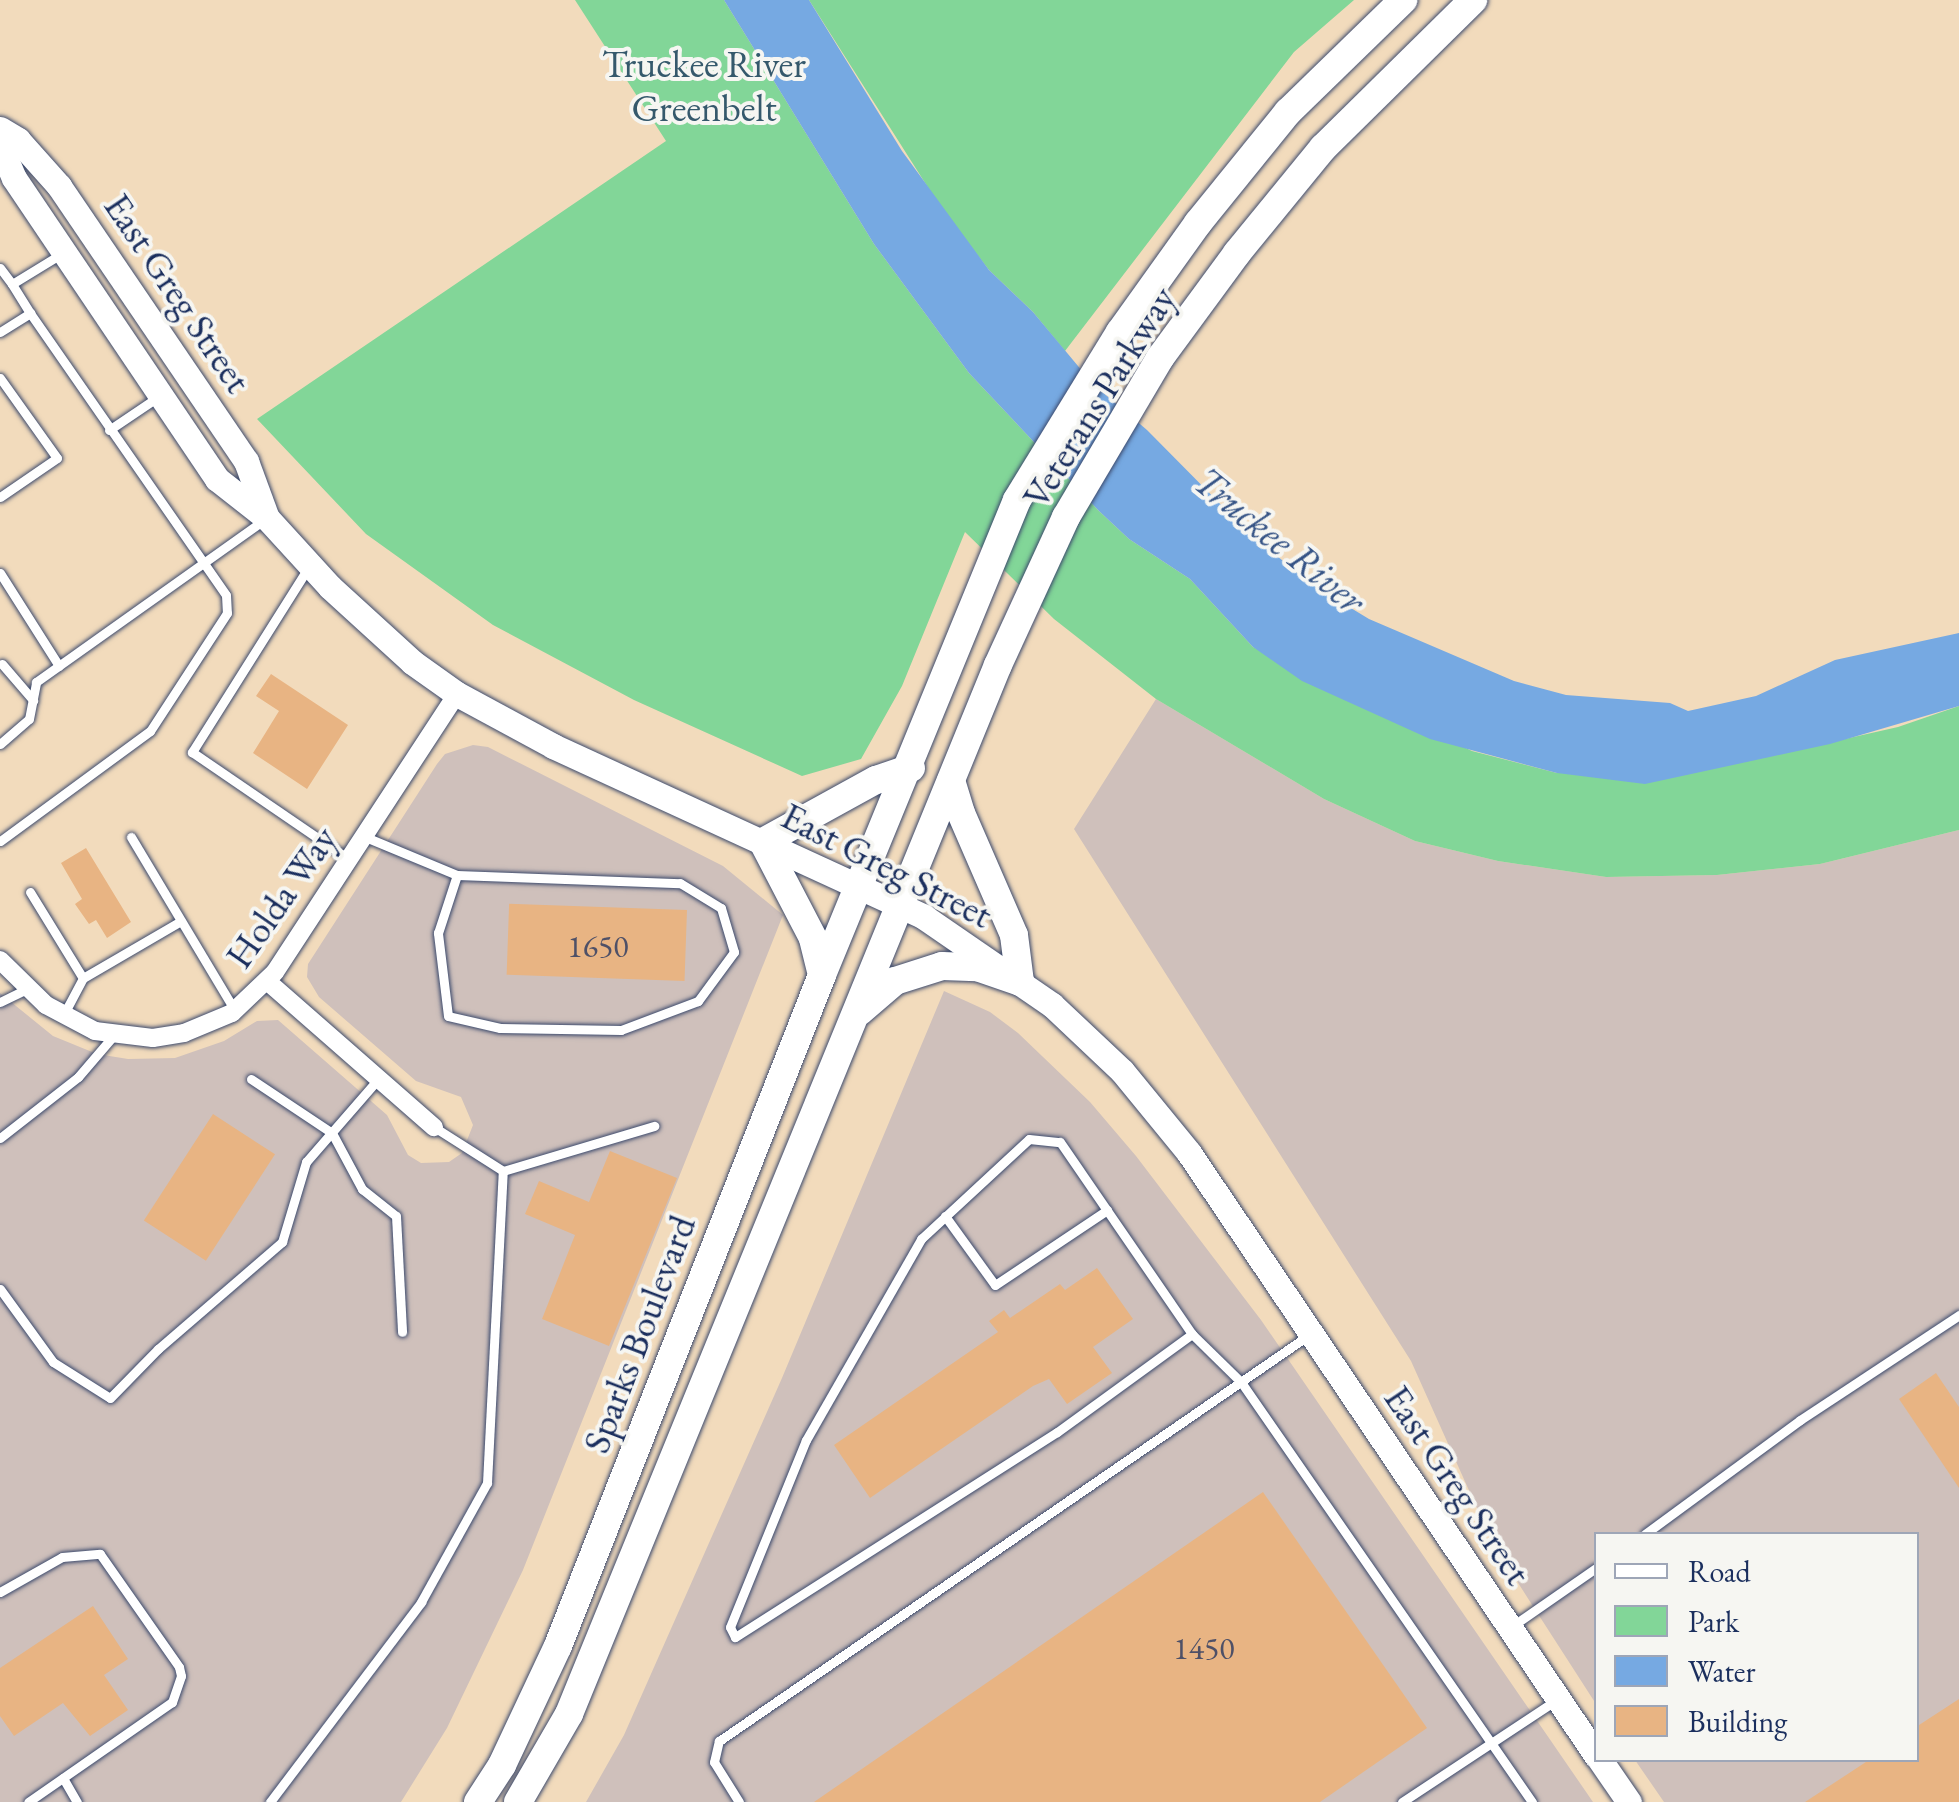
<!DOCTYPE html>
<style>
body{margin:0}
#map{position:relative;width:1959px;height:1802px;overflow:hidden;background:#f2dbbc;font-family:"EB Garamond",serif}
div>[style]{position:absolute}
.industrial>*{inset:0;background:#cfc0bb}
.green>*{inset:0;background:#82d698}
.water>*{inset:0;background:#76a9e2}
.building>*{inset:0;background:#e8b483;transform-origin:0 0}
.roads{filter:drop-shadow(0 0 2px #3b496c) drop-shadow(0 0 2px #3b496c)}
.service>*{height:9px;margin:-4.5px;padding:0 4.5px;transform-origin:4.5px;border-radius:4.5px;background:#fff}
.minor>*{height:18px;margin:-9px;padding:0 9px;transform-origin:9px;border-radius:9px;background:#fff}
.secondary>*{height:25px;margin:-12.5px;padding:0 12.5px;transform-origin:12.5px;border-radius:12.5px;background:#fff}
.primary>*{height:28px;margin:-14px;padding:0 14px;transform-origin:14px;border-radius:14px;background:#fff}
span{translate:-50% -50%;white-space:nowrap;text-align:center;line-height:1.15;-webkit-text-stroke:8px #f6f6f2;paint-order:stroke}
.number-label{font-size:32px;color:#4e5067}
.number-label span{-webkit-text-stroke-width:0}
.park-label{font-size:38px;color:#35596c}
.street-label{font-size:38px;color:#1b2f5e}
.water-label{font-size:40px;color:#365486;font-style:italic}
.legend{position:absolute;left:1594px;top:1532px;width:325px;height:230px;box-sizing:border-box;background:#f6f6f2;border:2px solid #9ea6b7;margin:0;padding:12px 18px;list-style:none;font-size:30px;color:#1b2f5e}
.legend li{display:flex;align-items:center;gap:20px;height:50px}
.legend b{width:50px;border:2px solid #9ea6b7}
</style>
<div id="map">
<div class="industrial">
<i style="clip-path:polygon(1156px 699px,1324px 799px,1415px 841px,1498px 861px,1606px 877px,1717px 875px,1820px 864px,1959px 830px,1959px 1802px,1664px 1802px,1635px 1760px,1916px 1760px,1916px 1534px,1596px 1534px,1596px 1704px,1493px 1544px,1411px 1361px,1074px 829px)"></i>
<i style="clip-path:polygon(473px 745px,488px 747px,723px 866px,783px 915px,523px 1570px,447px 1728px,401px 1802px,0 1802px,0 993px,53px 1036px,97px 1054px,128px 1059px,175px 1058px,224px 1041px,257px 1021px,278px 1020px,387px 1115px,408px 1155px,421px 1163px,449px 1162px,462px 1153px,473px 1125px,461px 1097px,416px 1081px,319px 997px,307px 977px,308px 964px,437px 764px,445px 754px)"></i>
<i style="clip-path:polygon(944px 991px,990px 1012px,1018px 1033px,1090px 1102px,1136px 1156px,1261px 1320px,1593px 1802px,586px 1802px,624px 1735px,782px 1378px)"></i>
</div>
<div class="green">
<i style="clip-path:polygon(575px 0,724px 0,874px 244px,969px 373px,1099px 511px,1129px 539px,1190px 579px,1253px 647px,1472px 751px,1557px 773px,1787px 752px,1898px 727px,1959px 706px,1959px 830px,1820px 864px,1717px 875px,1606px 877px,1498px 861px,1415px 841px,1324px 799px,1156px 699px,1054px 619px,965px 532px,902px 686px,861px 759px,802px 776px,634px 700px,493px 625px,366px 534px,257px 419px,666px 141px)"></i>
<i style="clip-path:polygon(809px 0,1354px 0,1294px 52px,1065px 351px,1033px 312px,989px 270px,941px 208px)"></i>
</div>
<div class="water">
<i style="clip-path:polygon(724px 0,809px 0,902px 151px,989px 270px,1033px 312px,1093px 384px,1147px 430px,1244px 528px,1308px 582px,1369px 619px,1514px 681px,1566px 695px,1670px 703px,1688px 711px,1756px 696px,1835px 660px,1959px 633px,1959px 706px,1830px 744px,1645px 784px,1557px 773px,1430px 739px,1302px 681px,1253px 647px,1190px 579px,1129px 539px,1099px 511px,969px 373px,874px 244px)"></i>
</div>
<div class="building">
<i style="clip-path:polygon(271px 674px,348px 725px,307px 789px,253px 753px,279px 711px,256px 696px)"></i>
<i style="clip-path:polygon(86px 848px,131px 922px,107px 938px,96px 920px,89px 924px,75px 904px,82px 899px,61px 863px)"></i>
<i style="left:687px;top:910px;width:71px;height:178px;rotate:92deg"></i>
<i style="left:213px;top:1114px;width:74px;height:127px;rotate:33deg"></i>
<i style="clip-path:polygon(610px 1151px,677px 1178px,609px 1346px,542px 1319px,575px 1235px,525px 1214px,539px 1181px,589px 1202px)"></i>
<i style="clip-path:polygon(1097px 1268px,1133px 1319px,1093px 1347px,1112px 1373px,1067px 1404px,1049px 1379px,1033px 1386px,870px 1498px,834px 1445px,998px 1332px,989px 1321px,1004px 1310px,1010px 1318px,1060px 1284px,1065px 1290px)"></i>
<i style="clip-path:polygon(1936px 1373px,1959px 1407px,1959px 1488px,1899px 1399px)"></i>
<i style="clip-path:polygon(1263px 1492px,1427px 1728px,1320px 1802px,814px 1802px)"></i>
<i style="clip-path:polygon(93px 1606px,128px 1659px,104px 1675px,128px 1710px,90px 1736px,63px 1703px,14px 1736px,0 1716px,0 1668px)"></i>
<i style="clip-path:polygon(1959px 1699px,1959px 1802px,1805px 1802px,1869px 1760px,1916px 1760px,1916px 1727px)"></i>
</div>
<div class="roads">
<div class="service">
<i style="left:0;top:268px;width:20px;rotate:53deg"></i>
<i style="left:30px;top:313px;width:34px;rotate:-122deg"></i>
<i style="left:12px;top:284px;width:57px;rotate:-31.5deg"></i>
<i style="left:0;top:332px;width:36px;rotate:-32deg"></i>
<i style="left:30px;top:313px;width:343px;rotate:55.2deg"></i>
<i style="left:226px;top:595px;width:18px;rotate:87deg"></i>
<i style="left:227px;top:613px;width:141px;rotate:123.1deg"></i>
<i style="left:150px;top:731px;width:186px;rotate:143.7deg"></i>
<i style="left:0;top:378px;width:98px;rotate:54.5deg"></i>
<i style="left:57px;top:458px;width:69px;rotate:145.6deg"></i>
<i style="left:109px;top:430px;width:59px;rotate:-34deg"></i>
<i style="left:308px;top:568px;width:218px;rotate:122.2deg"></i>
<i style="left:192px;top:752px;width:189px;rotate:34.4deg"></i>
<i style="left:0;top:573px;width:110px;rotate:57.6deg"></i>
<i style="left:2px;top:664px;width:48px;rotate:49.3deg"></i>
<i style="left:0;top:744px;width:38px;rotate:-41deg"></i>
<i style="left:29px;top:719px;width:38px;rotate:-79deg"></i>
<i style="left:36px;top:682px;width:280px;rotate:-35.4deg"></i>
<i style="left:363px;top:836px;width:102px;rotate:22.5deg"></i>
<i style="left:457px;top:875px;width:223px;rotate:2.1deg"></i>
<i style="left:680px;top:883px;width:48px;rotate:31.4deg"></i>
<i style="left:721px;top:908px;width:46px;rotate:73.5deg"></i>
<i style="left:734px;top:952px;width:61px;rotate:126.3deg"></i>
<i style="left:698px;top:1001px;width:82px;rotate:159.4deg"></i>
<i style="left:621px;top:1030px;width:121px;rotate:-179.1deg"></i>
<i style="left:500px;top:1028px;width:53px;rotate:-167deg"></i>
<i style="left:448px;top:1016px;width:84px;rotate:-96.9deg"></i>
<i style="left:438px;top:933px;width:61px;rotate:-71.9deg"></i>
<i style="left:131px;top:837px;width:203px;rotate:59.1deg"></i>
<i style="left:30px;top:892px;width:101px;rotate:58.4deg"></i>
<i style="left:83px;top:978px;width:40px;rotate:118deg"></i>
<i style="left:83px;top:978px;width:113px;rotate:-30.2deg"></i>
<i style="left:0;top:1002px;width:30px;rotate:-26deg"></i>
<i style="left:251px;top:1079px;width:97px;rotate:33.7deg"></i>
<i style="left:332px;top:1133px;width:64px;rotate:61.8deg"></i>
<i style="left:362px;top:1189px;width:43px;rotate:38.5deg"></i>
<i style="left:396px;top:1216px;width:116px;rotate:87deg"></i>
<i style="left:434px;top:1127px;width:82px;rotate:32.5deg"></i>
<i style="left:503px;top:1171px;width:158px;rotate:-16.6deg"></i>
<i style="left:0;top:1138px;width:99px;rotate:-38deg"></i>
<i style="left:78px;top:1077px;width:55px;rotate:-49.4deg"></i>
<i style="left:945px;top:1216px;width:85px;rotate:54.1deg"></i>
<i style="left:995px;top:1285px;width:135px;rotate:-33.8deg"></i>
<i style="left:0;top:1289px;width:90px;rotate:54deg"></i>
<i style="left:53px;top:1362px;width:67px;rotate:32.3deg"></i>
<i style="left:110px;top:1398px;width:69px;rotate:-45.6deg"></i>
<i style="left:158px;top:1349px;width:164px;rotate:-40.8deg"></i>
<i style="left:282px;top:1242px;width:84px;rotate:-73.3deg"></i>
<i style="left:306px;top:1162px;width:111px;rotate:-49deg"></i>
<i style="left:1192px;top:1334px;width:167px;rotate:144deg"></i>
<i style="left:1057px;top:1432px;width:382px;rotate:147.5deg"></i>
<i style="left:735px;top:1637px;width:11px;rotate:-117deg"></i>
<i style="left:730px;top:1627px;width:202px;rotate:-67.9deg"></i>
<i style="left:806px;top:1440px;width:232px;rotate:-60.2deg"></i>
<i style="left:921px;top:1239px;width:147px;rotate:-42.8deg"></i>
<i style="left:1029px;top:1139px;width:31px;rotate:6deg"></i>
<i style="left:1060px;top:1142px;width:233px;rotate:55.5deg"></i>
<i style="left:1192px;top:1334px;width:69px;rotate:44.4deg"></i>
<i style="left:1241px;top:1382px;width:511px;rotate:55.28deg"></i>
<i style="left:1645px;top:1534px;width:192px;rotate:-36.3deg"></i>
<i style="left:1800px;top:1420px;width:191px;rotate:-33.4deg"></i>
<i style="left:0;top:1592px;width:71px;rotate:-29.4deg"></i>
<i style="left:62px;top:1557px;width:38px;rotate:-5deg"></i>
<i style="left:100px;top:1554px;width:138px;rotate:55deg"></i>
<i style="left:179px;top:1667px;width:9px;rotate:77deg"></i>
<i style="left:181px;top:1676px;width:28px;rotate:109deg"></i>
<i style="left:172px;top:1702px;width:175px;rotate:145.2deg"></i>
<i style="left:1511px;top:1627px;width:103px;rotate:-34.8deg"></i>
<i style="left:63px;top:1778px;width:28px;rotate:60deg"></i>
<i style="left:270px;top:1802px;width:251px;rotate:-52.9deg"></i>
<i style="left:421px;top:1602px;width:136px;rotate:-61deg"></i>
<i style="left:487px;top:1483px;width:312px;rotate:-87.1deg"></i>
<i style="left:739px;top:1802px;width:47px;rotate:-122deg"></i>
<i style="left:714px;top:1762px;width:22px;rotate:-77deg"></i>
<i style="left:719px;top:1741px;width:709px;rotate:-34.54deg"></i>
<i style="left:1402px;top:1802px;width:185px;rotate:-33.5deg"></i>
</div>
<div class="minor">
<i style="left:0;top:960px;width:64px;rotate:44.4deg"></i>
<i style="left:46px;top:1005px;width:55px;rotate:28deg"></i>
<i style="left:95px;top:1031px;width:58px;rotate:6.9deg"></i>
<i style="left:153px;top:1038px;width:31px;rotate:-9deg"></i>
<i style="left:184px;top:1033px;width:52px;rotate:-22.6deg"></i>
<i style="left:232px;top:1013px;width:59px;rotate:-43.6deg"></i>
<i style="left:275px;top:972px;width:332px;rotate:-56.8deg"></i>
<i style="left:267px;top:981px;width:222px;rotate:41.2deg"></i>
</div>
<div class="secondary">
<i style="left:0;top:129px;width:21px;rotate:31deg"></i>
<i style="left:18px;top:140px;width:62px;rotate:48.3deg"></i>
<i style="left:59px;top:186px;width:333px;rotate:55.8deg"></i>
<i style="left:246px;top:461px;width:61px;rotate:69.8deg"></i>
<i style="left:0;top:131px;width:19px;rotate:84deg"></i>
<i style="left:2px;top:150px;width:30px;rotate:67deg"></i>
<i style="left:14px;top:178px;width:363px;rotate:56deg"></i>
<i style="left:217px;top:479px;width:63px;rotate:38deg"></i>
<i style="left:267px;top:518px;width:93px;rotate:47.6deg"></i>
<i style="left:330px;top:587px;width:111px;rotate:42.4deg"></i>
<i style="left:412px;top:662px;width:55px;rotate:35.4deg"></i>
<i style="left:457px;top:694px;width:109px;rotate:28.4deg"></i>
<i style="left:553px;top:746px;width:409px;rotate:24.7deg"></i>
<i style="left:924px;top:917px;width:155px;rotate:34.5deg"></i>
<i style="left:1052px;top:1005px;width:96px;rotate:43.3deg"></i>
<i style="left:1122px;top:1071px;width:106px;rotate:50.7deg"></i>
<i style="left:1189px;top:1153px;width:727px;rotate:55.94deg"></i>
<i style="left:1600px;top:1760px;width:51px;rotate:55.4deg"></i>
</div>
<div class="primary">
<i style="left:822px;top:975px;width:38px;rotate:-104deg"></i>
<i style="left:813px;top:938px;width:108px;rotate:-117.5deg"></i>
<i style="left:763px;top:842px;width:129px;rotate:-28.8deg"></i>
<i style="left:876px;top:780px;width:37px;rotate:-19deg"></i>
<i style="left:860px;top:1011px;width:46px;rotate:-40.6deg"></i>
<i style="left:895px;top:981px;width:49px;rotate:-17.7deg"></i>
<i style="left:942px;top:966px;width:35px;rotate:2deg"></i>
<i style="left:977px;top:967px;width:46px;rotate:19.2deg"></i>
<i style="left:1020px;top:982px;width:47px;rotate:-97.3deg"></i>
<i style="left:1014px;top:935px;width:133px;rotate:-113.5deg"></i>
<i style="left:961px;top:813px;width:34px;rotate:-107deg"></i>
<i style="left:478px;top:1802px;width:44px;rotate:-57deg"></i>
<i style="left:502px;top:1765px;width:132px;rotate:-64.8deg"></i>
<i style="left:558px;top:1646px;width:721px;rotate:-68.52deg"></i>
<i style="left:822px;top:975px;width:513px;rotate:-67.68deg"></i>
<i style="left:1017px;top:500px;width:197px;rotate:-58.5deg"></i>
<i style="left:1120px;top:332px;width:134px;rotate:-54.4deg"></i>
<i style="left:1198px;top:223px;width:143px;rotate:-51deg"></i>
<i style="left:1288px;top:112px;width:161px;rotate:-44.2deg"></i>
<i style="left:518px;top:1802px;width:102px;rotate:-59.9deg"></i>
<i style="left:569px;top:1714px;width:1133px;rotate:-67.76deg"></i>
<i style="left:998px;top:665px;width:163px;rotate:-65.3deg"></i>
<i style="left:1066px;top:517px;width:185px;rotate:-59.4deg"></i>
<i style="left:1160px;top:358px;width:130px;rotate:-53.7deg"></i>
<i style="left:1237px;top:253px;width:136px;rotate:-50.7deg"></i>
<i style="left:1323px;top:148px;width:211px;rotate:-44.6deg"></i>
</div>
</div>
<div class="number-label">
<span style="left:598px;top:946px">1650</span>
<span style="left:1204px;top:1648px">1450</span>
</div>
<div class="park-label">
<span style="left:704px;top:86px">Truckee River<br>Greenbelt</span>
</div>
<div class="street-label">
<span style="left:178px;top:293px;rotate:56deg">East Greg Street</span>
<span style="left:1099px;top:397px;rotate:-58deg">Veterans Parkway</span>
<span style="left:887px;top:865px;rotate:27deg">East Greg Street</span>
<span style="left:281px;top:897px;rotate:-55deg">Holda Way</span>
<span style="left:639px;top:1334px;rotate:-69deg">Sparks Boulevard</span>
<span style="left:1458px;top:1485px;rotate:56deg">East Greg Street</span>
</div>
<div class="water-label">
<span style="left:1280px;top:540px;rotate:39deg">Truckee River</span>
</div>
<ul class="legend">
<li><b style="height:12px;background:#fff"></b>Road</li>
<li><b style="height:28px;background:#82d698"></b>Park</li>
<li><b style="height:28px;background:#76a9e2"></b>Water</li>
<li><b style="height:28px;background:#e8b483"></b>Building</li>
</ul>
</div>
